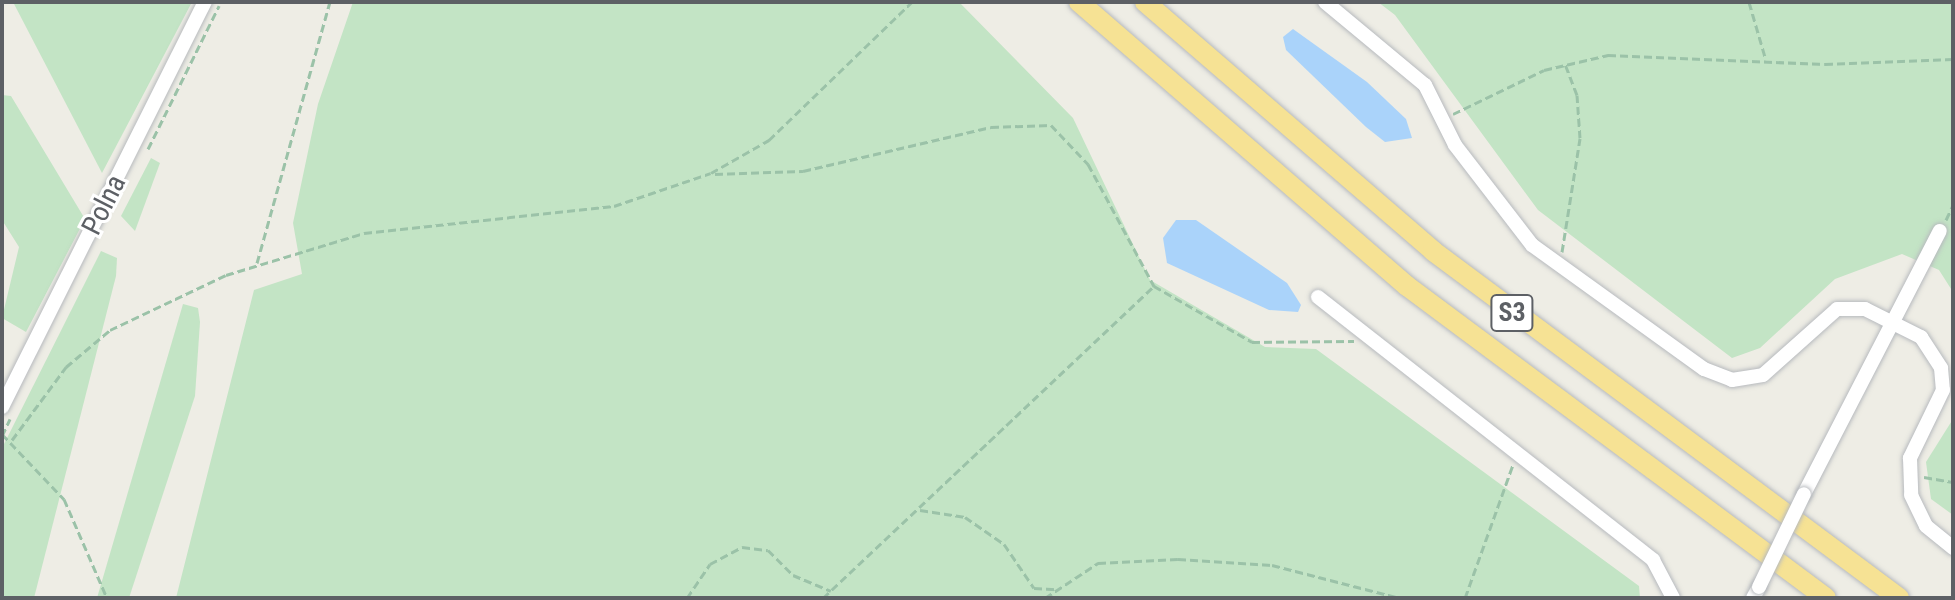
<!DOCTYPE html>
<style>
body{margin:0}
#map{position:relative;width:1955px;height:600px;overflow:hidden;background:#eeede5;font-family:"Roboto Condensed",sans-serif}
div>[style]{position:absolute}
.green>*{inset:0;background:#c3e4c5}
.water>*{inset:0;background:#aad3fa}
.path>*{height:3px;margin-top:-1.5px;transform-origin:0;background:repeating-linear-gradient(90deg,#9bc2a8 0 8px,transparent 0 12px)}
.roads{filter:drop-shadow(0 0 2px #b7babe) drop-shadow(0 0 2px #b7babe)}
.minor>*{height:14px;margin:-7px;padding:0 7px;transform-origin:7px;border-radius:7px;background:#fff}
.highway>*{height:20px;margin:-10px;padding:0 10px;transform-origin:10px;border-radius:10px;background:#f6e294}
.bridges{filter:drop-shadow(0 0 2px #b7babe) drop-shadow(0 0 2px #b7babe)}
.minor-bridge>*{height:14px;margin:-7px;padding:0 7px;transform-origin:7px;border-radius:7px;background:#fff}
span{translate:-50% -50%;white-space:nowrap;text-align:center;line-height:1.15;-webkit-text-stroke:6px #fff;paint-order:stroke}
.shield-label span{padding:2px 6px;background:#fff;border:2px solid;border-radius:6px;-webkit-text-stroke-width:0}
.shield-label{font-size:26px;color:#5d6065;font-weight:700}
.street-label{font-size:28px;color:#5d6065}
.frame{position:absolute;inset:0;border:4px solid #5d6065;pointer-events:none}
</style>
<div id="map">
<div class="green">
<i style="clip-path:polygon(13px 2px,192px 2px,102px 173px)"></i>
<i style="clip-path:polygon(353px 2px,959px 2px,1073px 118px,1150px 280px,1265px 347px,1316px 349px,1639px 586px,1640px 598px,176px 598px,254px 290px,302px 274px,293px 223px,318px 104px)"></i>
<i style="clip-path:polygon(1378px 2px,1953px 2px,1953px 292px,1939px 270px,1902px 254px,1835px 279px,1760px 348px,1732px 358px,1538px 210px,1395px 15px)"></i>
<i style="clip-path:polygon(2px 95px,11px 96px,85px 219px,26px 332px,2px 318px,19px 247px,2px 220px)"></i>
<i style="clip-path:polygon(151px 158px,160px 163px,135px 231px,121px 216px)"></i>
<i style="clip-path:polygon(101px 251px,117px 258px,116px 276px,34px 598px,2px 598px,2px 448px)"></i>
<i style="clip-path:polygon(183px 304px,198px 308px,200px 322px,195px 396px,129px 598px,97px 598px)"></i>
<i style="clip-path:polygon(1953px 419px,1953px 515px,1931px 499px,1926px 462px)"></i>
</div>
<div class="water">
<i style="clip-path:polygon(1293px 29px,1367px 82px,1406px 119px,1412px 138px,1385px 142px,1366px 127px,1286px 50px,1283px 37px)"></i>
<i style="clip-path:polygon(1176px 220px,1196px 220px,1287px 283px,1301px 305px,1298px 312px,1269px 310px,1167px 263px,1163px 238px)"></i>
</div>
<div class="path">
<i style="left:1749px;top:2px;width:60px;rotate:73.7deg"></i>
<i style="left:1453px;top:114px;width:101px;rotate:-25.8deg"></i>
<i style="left:1544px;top:70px;width:66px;rotate:-13.2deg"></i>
<i style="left:1608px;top:55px;width:217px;rotate:2.4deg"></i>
<i style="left:1825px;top:64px;width:128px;rotate:-2.2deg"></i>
<i style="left:148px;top:149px;width:160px;rotate:-63.6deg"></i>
<i style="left:715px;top:174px;width:88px;rotate:-2deg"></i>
<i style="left:803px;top:171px;width:193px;rotate:-13.2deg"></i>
<i style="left:991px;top:127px;width:60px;rotate:-1.9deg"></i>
<i style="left:1051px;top:125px;width:54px;rotate:46.5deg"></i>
<i style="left:1088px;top:164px;width:139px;rotate:61.6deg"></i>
<i style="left:1154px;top:286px;width:113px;rotate:29.7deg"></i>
<i style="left:1252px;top:342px;width:102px;rotate:-0.6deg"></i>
<i style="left:1946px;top:220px;width:17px;rotate:-65deg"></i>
<i style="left:1562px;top:252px;width:115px;rotate:-81deg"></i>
<i style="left:1580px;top:138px;width:43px;rotate:-94deg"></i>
<i style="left:1577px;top:95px;width:33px;rotate:-111deg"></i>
<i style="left:257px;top:263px;width:271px;rotate:-74.4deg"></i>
<i style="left:2px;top:434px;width:90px;rotate:46.4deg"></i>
<i style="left:64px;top:499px;width:108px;rotate:66.5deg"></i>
<i style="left:2px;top:436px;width:19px;rotate:-65deg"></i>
<i style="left:12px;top:440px;width:91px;rotate:-53.5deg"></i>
<i style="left:66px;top:367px;width:57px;rotate:-40.1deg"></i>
<i style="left:110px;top:330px;width:128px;rotate:-25.4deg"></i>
<i style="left:226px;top:275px;width:144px;rotate:-16.9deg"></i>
<i style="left:364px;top:233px;width:251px;rotate:-6.2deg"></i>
<i style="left:614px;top:206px;width:102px;rotate:-18.8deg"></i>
<i style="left:711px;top:173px;width:67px;rotate:-29.6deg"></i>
<i style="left:769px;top:140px;width:199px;rotate:-44deg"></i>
<i style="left:1924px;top:477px;width:29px;rotate:10deg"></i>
<i style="left:920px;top:510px;width:46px;rotate:8.8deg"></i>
<i style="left:965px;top:517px;width:47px;rotate:34.7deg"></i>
<i style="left:1004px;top:544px;width:53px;rotate:55.7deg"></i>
<i style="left:1034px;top:588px;width:22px;rotate:3deg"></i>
<i style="left:687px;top:598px;width:41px;rotate:-55.9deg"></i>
<i style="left:710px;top:564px;width:36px;rotate:-28deg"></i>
<i style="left:742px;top:547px;width:26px;rotate:7deg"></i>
<i style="left:768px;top:550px;width:35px;rotate:45deg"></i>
<i style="left:793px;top:575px;width:41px;rotate:22.8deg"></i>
<i style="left:823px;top:598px;width:455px;rotate:-43.3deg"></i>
<i style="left:1045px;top:598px;width:64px;rotate:-33.4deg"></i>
<i style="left:1098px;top:563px;width:80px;rotate:-2.9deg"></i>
<i style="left:1178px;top:559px;width:94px;rotate:3.7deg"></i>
<i style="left:1272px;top:565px;width:132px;rotate:14.5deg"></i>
<i style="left:1465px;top:598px;width:141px;rotate:-70.2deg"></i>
</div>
<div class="roads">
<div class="minor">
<i style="left:1325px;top:2px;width:130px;rotate:39.7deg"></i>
<i style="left:1425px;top:85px;width:67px;rotate:63.4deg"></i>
<i style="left:1455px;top:145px;width:126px;rotate:52.4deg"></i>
<i style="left:1532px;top:245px;width:212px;rotate:35.8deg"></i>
<i style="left:1704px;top:369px;width:30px;rotate:21deg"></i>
<i style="left:1732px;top:380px;width:31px;rotate:-9deg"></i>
<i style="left:1763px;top:375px;width:99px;rotate:-41.7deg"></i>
<i style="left:1837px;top:309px;width:28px"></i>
<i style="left:1865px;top:309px;width:63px;rotate:26.6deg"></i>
<i style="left:1921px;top:337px;width:37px;rotate:57deg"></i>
<i style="left:1941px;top:368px;width:22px;rotate:85deg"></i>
<i style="left:1943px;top:390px;width:76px;rotate:115.9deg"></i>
<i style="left:1910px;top:458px;width:37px;rotate:88deg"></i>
<i style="left:1911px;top:495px;width:34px;rotate:64deg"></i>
<i style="left:1926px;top:526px;width:35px;rotate:39deg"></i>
<i style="left:1318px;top:297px;width:426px;rotate:38.1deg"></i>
<i style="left:1653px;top:560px;width:43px;rotate:62.2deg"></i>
<i style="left:2px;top:407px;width:453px;rotate:-63.4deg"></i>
<i style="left:1804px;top:494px;width:296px;rotate:-62.7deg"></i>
<i style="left:1753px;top:598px;width:13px;rotate:-61deg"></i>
</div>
<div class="highway">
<i style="left:1079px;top:2px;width:434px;rotate:40.9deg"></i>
<i style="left:1407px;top:286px;width:522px;rotate:36.67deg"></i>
<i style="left:1145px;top:2px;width:381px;rotate:40.8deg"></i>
<i style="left:1433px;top:251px;width:581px;rotate:36.67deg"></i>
</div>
</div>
<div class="bridges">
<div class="minor-bridge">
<i style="left:1759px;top:587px;width:103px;rotate:-64.2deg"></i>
</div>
</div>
<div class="shield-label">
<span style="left:1512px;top:313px">S3</span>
</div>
<div class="street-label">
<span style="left:104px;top:205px;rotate:-63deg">Polna</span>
</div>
<div class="frame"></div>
</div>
